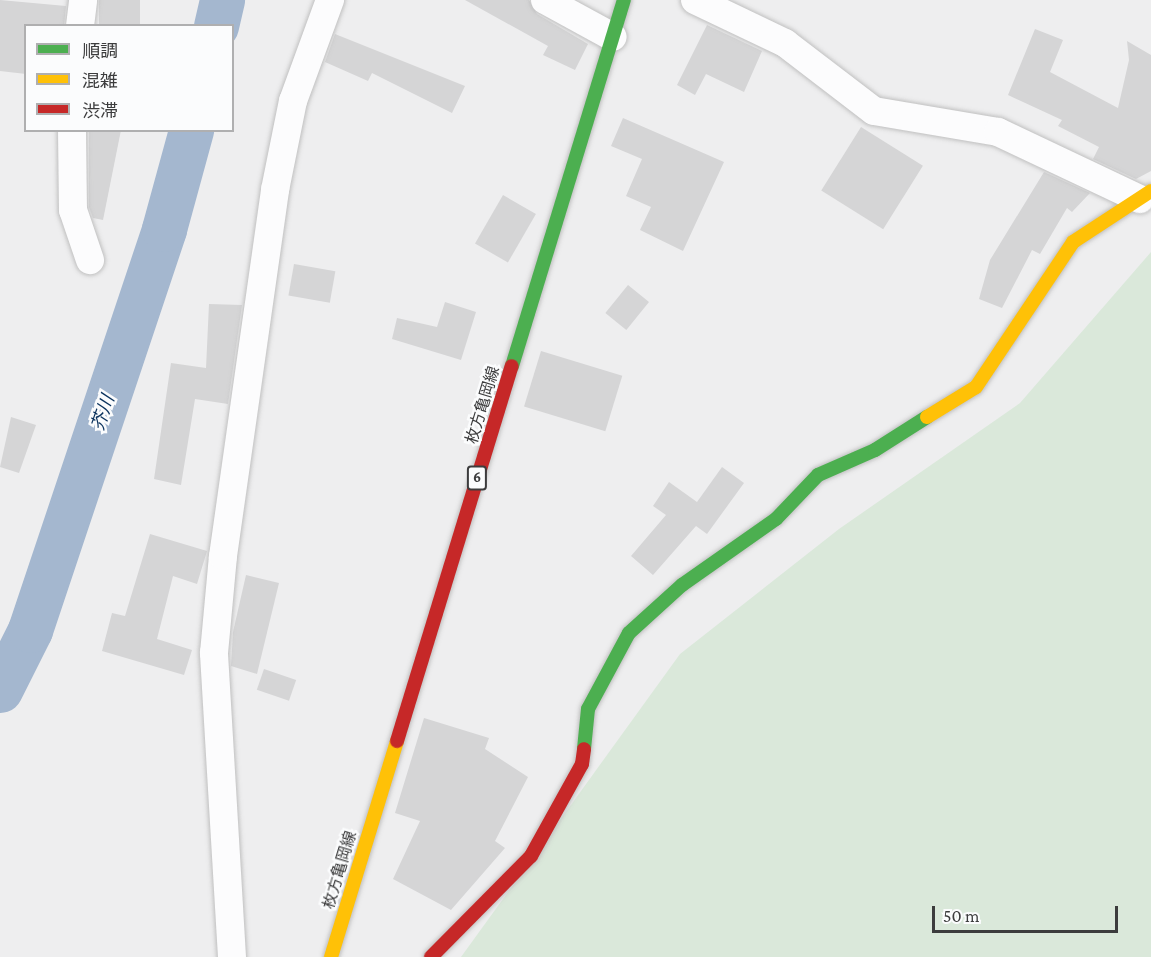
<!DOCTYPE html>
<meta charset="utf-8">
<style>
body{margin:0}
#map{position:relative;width:1151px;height:957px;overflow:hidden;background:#eeeeef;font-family:"Crimson Pro","Noto Sans JP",serif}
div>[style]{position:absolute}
.green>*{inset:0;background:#dae8da}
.river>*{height:45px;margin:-22.5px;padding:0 22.5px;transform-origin:22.5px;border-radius:22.5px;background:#a4b7cf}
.building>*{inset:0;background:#d5d5d6;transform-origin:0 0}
.roads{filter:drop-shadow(0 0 2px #c0c0c0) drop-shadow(0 0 2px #c0c0c0)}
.street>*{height:28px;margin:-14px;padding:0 14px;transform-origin:14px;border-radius:14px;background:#fcfcfd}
.fast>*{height:14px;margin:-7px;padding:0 7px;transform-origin:7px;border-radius:7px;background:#4caf50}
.slow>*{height:14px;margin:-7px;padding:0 7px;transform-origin:7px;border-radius:7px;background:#ffc107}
.jam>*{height:14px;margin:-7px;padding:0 7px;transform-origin:7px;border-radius:7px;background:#c62828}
span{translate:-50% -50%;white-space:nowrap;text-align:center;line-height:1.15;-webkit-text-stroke:5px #fbfcfd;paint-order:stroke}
.shield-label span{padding:2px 4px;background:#fbfcfd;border:2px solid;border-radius:4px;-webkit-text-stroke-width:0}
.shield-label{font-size:15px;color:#3c3c3d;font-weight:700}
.street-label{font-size:16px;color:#3c3c3d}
.water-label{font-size:18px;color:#0a325d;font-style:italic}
.legend{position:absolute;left:24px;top:24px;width:210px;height:108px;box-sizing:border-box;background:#fbfcfd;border:2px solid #afafb0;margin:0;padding:8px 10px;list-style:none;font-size:18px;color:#3c3c3d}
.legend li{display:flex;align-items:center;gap:12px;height:30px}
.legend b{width:30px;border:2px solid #afafb0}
.scale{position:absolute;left:932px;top:906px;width:186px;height:27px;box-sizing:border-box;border:3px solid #3c3c3d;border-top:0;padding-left:8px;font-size:18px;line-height:21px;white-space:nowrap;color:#3c3c3d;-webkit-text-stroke:4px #fbfcfd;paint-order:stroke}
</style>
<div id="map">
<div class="green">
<i style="clip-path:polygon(1151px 252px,1151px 957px,461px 957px,680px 654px,839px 529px,1020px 403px)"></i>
</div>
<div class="river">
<i style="left:216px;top:26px;width:27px;rotate:-77deg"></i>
<i style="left:0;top:690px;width:67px;rotate:-63.4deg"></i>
<i style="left:30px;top:630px;width:423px;rotate:-71.5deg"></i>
<i style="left:164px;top:229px;width:103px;rotate:-74.7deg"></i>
</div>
<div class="building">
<i style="clip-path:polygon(0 0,66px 6px,64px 26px,26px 26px,26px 74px,0 71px)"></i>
<i style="left:99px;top:0;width:41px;height:26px"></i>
<i style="clip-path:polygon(465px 0,529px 0,537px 14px,588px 44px,575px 70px,543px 55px,548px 46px)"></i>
<i style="clip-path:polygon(707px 25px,762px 51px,744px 92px,706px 74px,695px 95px,677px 85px)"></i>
<i style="clip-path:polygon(1035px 29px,1063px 40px,1050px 72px,1118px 108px,1129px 60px,1127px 41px,1151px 55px,1151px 171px,1136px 179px,1093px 159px,1099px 147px,1058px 126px,1062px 120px,1008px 95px)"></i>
<i style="clip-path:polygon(335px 34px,465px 86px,452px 113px,372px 73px,368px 81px,325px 62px)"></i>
<i style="clip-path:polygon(623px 118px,724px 162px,683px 251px,640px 230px,651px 207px,626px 196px,642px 159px,611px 146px)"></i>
<i style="left:861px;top:127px;width:73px;height:75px;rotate:32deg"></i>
<i style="clip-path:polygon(89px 130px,121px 130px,103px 220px,93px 218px,89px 207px)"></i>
<i style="clip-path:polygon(1044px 172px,1090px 193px,1072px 212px,1067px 208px,1040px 254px,1032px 250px,1002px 308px,979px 299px,990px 260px)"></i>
<i style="left:503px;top:195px;width:38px;height:56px;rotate:30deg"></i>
<i style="left:294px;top:264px;width:42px;height:32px;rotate:10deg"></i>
<i style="left:628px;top:285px;width:27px;height:36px;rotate:39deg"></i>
<i style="clip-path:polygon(445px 302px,476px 312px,461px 360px,392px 339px,397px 318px,437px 327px)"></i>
<i style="clip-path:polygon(209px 304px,242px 305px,228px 404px,195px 399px,181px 485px,154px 479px,171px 363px,206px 368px)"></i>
<i style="left:541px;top:351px;width:85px;height:58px;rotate:17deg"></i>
<i style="clip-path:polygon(11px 417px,36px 425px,19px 473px,0 467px)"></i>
<i style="clip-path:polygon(722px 467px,744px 483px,707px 534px,696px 526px,653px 575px,631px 556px,666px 515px,653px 506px,669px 482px,697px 502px)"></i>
<i style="clip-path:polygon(150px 534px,207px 551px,197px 584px,173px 576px,157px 639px,192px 650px,184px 675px,102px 651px,112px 613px,125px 616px)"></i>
<i style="clip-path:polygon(246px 575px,279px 583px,257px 674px,231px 666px,233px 632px)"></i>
<i style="left:264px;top:669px;width:34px;height:22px;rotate:19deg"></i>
<i style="clip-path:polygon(424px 718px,489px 738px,485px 749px,528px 777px,495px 841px,505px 848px,451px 910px,393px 879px,420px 821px,395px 813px)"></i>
</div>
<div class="roads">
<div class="street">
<i style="left:545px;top:0;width:77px;rotate:28.6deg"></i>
<i style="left:695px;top:0;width:100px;rotate:25.5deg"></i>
<i style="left:785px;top:43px;width:112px;rotate:37.4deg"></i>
<i style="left:874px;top:111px;width:126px;rotate:9.6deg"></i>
<i style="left:998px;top:132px;width:157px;rotate:25.3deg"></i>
<i style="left:80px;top:26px;width:25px;rotate:-83deg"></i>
<i style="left:72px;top:130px;width:80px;rotate:89.3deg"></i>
<i style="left:73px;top:210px;width:53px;rotate:71.2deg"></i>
<i style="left:232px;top:957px;width:305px;rotate:-93.4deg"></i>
<i style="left:214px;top:653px;width:97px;rotate:-84.7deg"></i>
<i style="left:223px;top:556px;width:370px;rotate:-81.9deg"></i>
<i style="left:275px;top:190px;width:91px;rotate:-78.6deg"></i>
<i style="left:293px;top:101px;width:108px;rotate:-69.9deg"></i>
</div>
<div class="fast">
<i style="left:512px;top:366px;width:383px;rotate:-73deg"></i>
<i style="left:584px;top:749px;width:40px;rotate:-84.3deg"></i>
<i style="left:588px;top:709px;width:86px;rotate:-61.7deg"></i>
<i style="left:629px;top:633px;width:72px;rotate:-42.2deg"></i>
<i style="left:682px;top:585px;width:115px;rotate:-35.1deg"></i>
<i style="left:776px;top:519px;width:61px;rotate:-46.3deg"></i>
<i style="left:818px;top:475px;width:62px;rotate:-23.7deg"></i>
<i style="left:875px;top:450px;width:62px;rotate:-32.4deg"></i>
</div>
<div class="slow">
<i style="left:927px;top:417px;width:57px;rotate:-31.5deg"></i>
<i style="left:976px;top:387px;width:174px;rotate:-56.2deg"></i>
<i style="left:1073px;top:242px;width:93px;rotate:-33.2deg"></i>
<i style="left:331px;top:957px;width:226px;rotate:-73deg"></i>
</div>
<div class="jam">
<i style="left:397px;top:741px;width:392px;rotate:-73deg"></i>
<i style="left:431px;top:957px;width:142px;rotate:-45.3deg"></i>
<i style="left:531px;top:856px;width:105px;rotate:-61deg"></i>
<i style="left:582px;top:764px;width:15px;rotate:-82deg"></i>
</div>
</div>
<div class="shield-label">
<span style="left:477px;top:478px">6</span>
</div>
<div class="street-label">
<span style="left:483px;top:405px;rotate:-73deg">枚方亀岡線</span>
<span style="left:340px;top:870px;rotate:-73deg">枚方亀岡線</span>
</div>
<div class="water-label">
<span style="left:103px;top:413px;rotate:-71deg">芥川</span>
</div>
<ul class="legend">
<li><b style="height:8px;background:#4caf50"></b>順調</li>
<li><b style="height:8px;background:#ffc107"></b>混雑</li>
<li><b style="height:8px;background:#c62828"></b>渋滞</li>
</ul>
<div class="scale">50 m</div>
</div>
